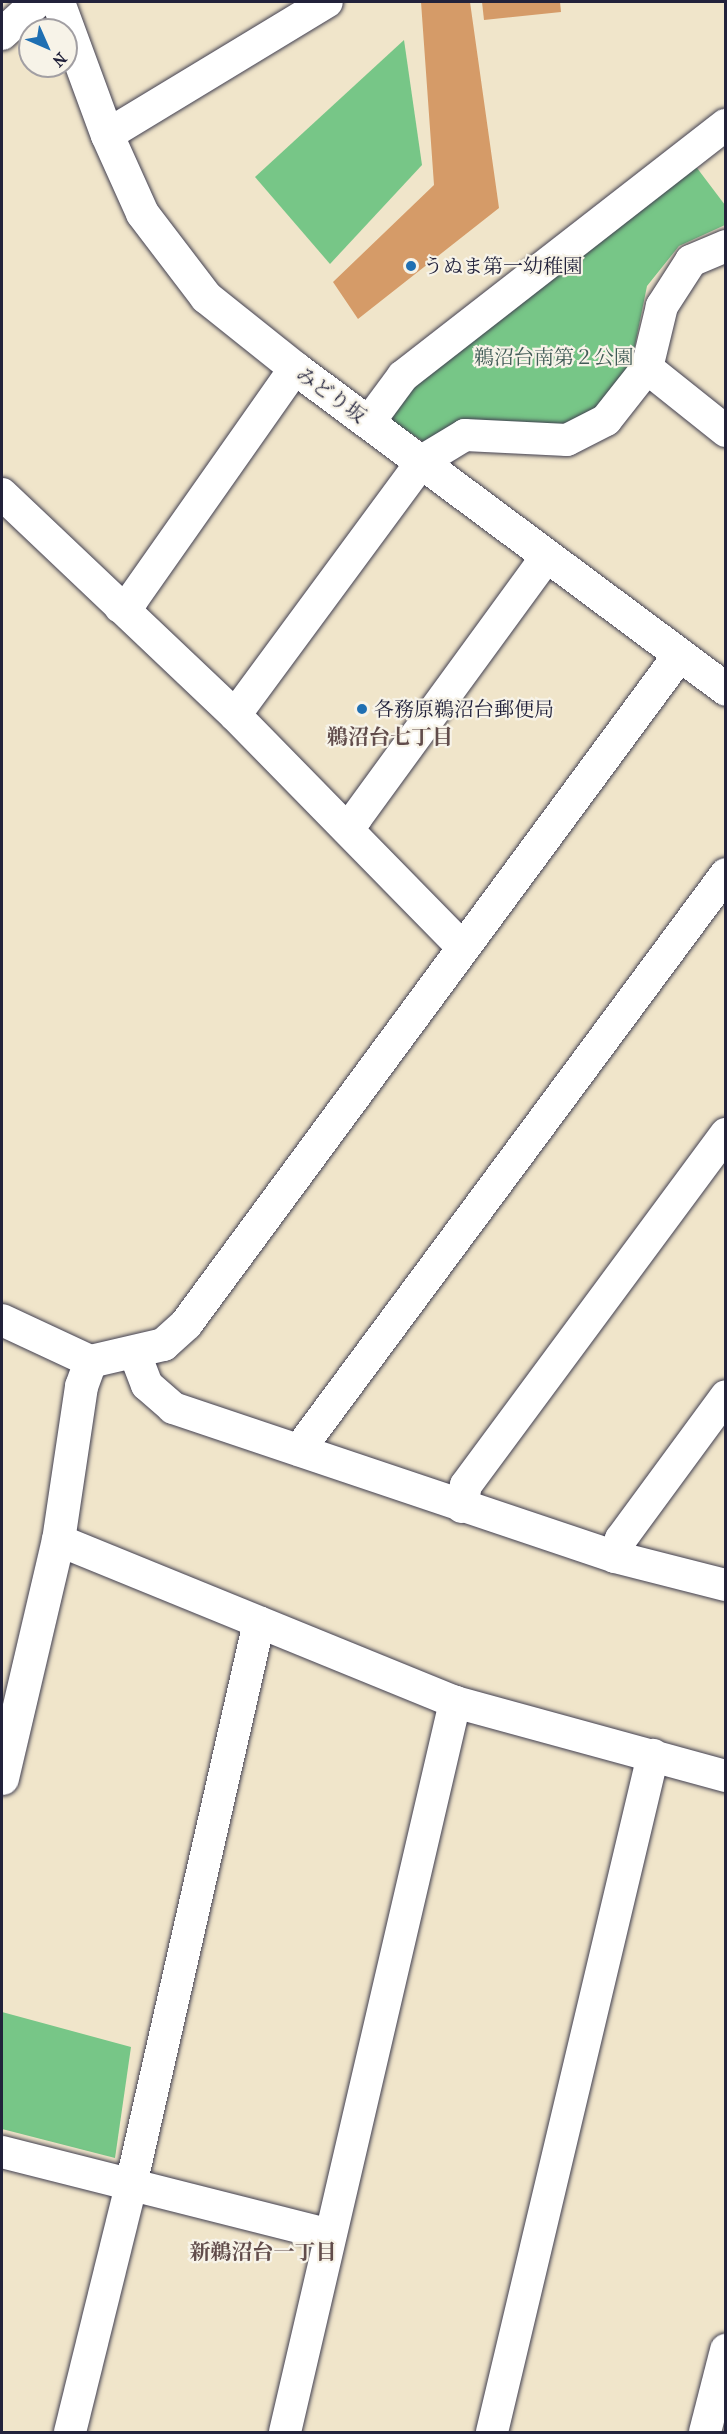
<!DOCTYPE html>
<meta charset="utf-8">
<style>
body{margin:0}
#map{position:relative;width:727px;height:2434px;overflow:hidden;background:#f0e5ca;font-family:"IM FELL French Canon","Noto Serif JP",serif}
div>[style]{position:absolute}
.green>*{inset:0;background:#77c687}
.building>*{inset:0;background:#d59b68}
.roads{filter:drop-shadow(0 0 2px #413f50) drop-shadow(0 0 2px #413f50)}
.street>*{height:32px;margin:-16px;padding:0 16px;transform-origin:16px;border-radius:16px;background:#fff}
.secondary>*{height:33px;margin:-16.5px;padding:0 16.5px;transform-origin:16.5px;border-radius:16.5px;background:#fff}
.dots>*{width:16px;height:16px;translate:-50% -50%;box-sizing:border-box;border:3px solid #f7f3e8;border-radius:50%}
span{translate:-50% -50%;white-space:nowrap;text-align:center;line-height:1.15;-webkit-text-stroke:4.5px #f7f3e8;paint-order:stroke}
.poi-label{font-size:20px;color:#22223b}
.left{translate:0 -50%;text-align:left}
.park-label{font-size:20px;color:#405b56}
.street-label{font-size:20px;color:#22223b}
.neighbourhood-label{font-size:21px;color:#614c4b;font-weight:700}
.frame{position:absolute;inset:0;border:3px solid #22223b;pointer-events:none}
.north{position:absolute;left:18px;top:18px;width:60px;height:60px;box-sizing:border-box;background:#f7f3e8;border:2px solid #a29fa3;border-radius:50%;rotate:135deg;font-size:16px;font-weight:700;line-height:24px;text-align:center;color:#22223b}
.north::after{content:'';display:block;margin:auto;width:21px;height:27px;background:#1f6fb2;clip-path:polygon(50% 0,100% 100%,50% 72%,0 100%)}
</style>
<div id="map">
<div class="green">
<i style="clip-path:polygon(404px 40px,422px 165px,330px 264px,255px 177px)"></i>
<i style="clip-path:polygon(694px 164px,725px 205px,725px 225px,679px 246px,647px 286px,632px 360px,601px 406px,567px 425px,427px 444px,388px 418px,410px 385px)"></i>
<i style="clip-path:polygon(2px 2012px,131px 2047px,115px 2158px,2px 2129px)"></i>
</div>
<div class="building">
<i style="clip-path:polygon(421px 2px,470px 2px,499px 208px,358px 319px,333px 282px,434px 185px)"></i>
<i style="clip-path:polygon(482px 2px,560px 2px,561px 12px,484px 20px)"></i>
</div>
<div class="roads">
<div class="street">
<i style="left:2px;top:34px;width:47px;rotate:-42.4deg"></i>
<i style="left:107px;top:135px;width:257px;rotate:-31.2deg"></i>
<i style="left:726px;top:246px;width:38px;rotate:157deg"></i>
<i style="left:691px;top:261px;width:54px;rotate:122.8deg"></i>
<i style="left:662px;top:306px;width:64px;rotate:103.6deg"></i>
<i style="left:647px;top:368px;width:101px;rotate:38.6deg"></i>
<i style="left:369px;top:422px;width:57px;rotate:-53.5deg"></i>
<i style="left:403px;top:376px;width:409px;rotate:-37.9deg"></i>
<i style="left:2px;top:494px;width:321px;rotate:43.5deg"></i>
<i style="left:235px;top:715px;width:326px;rotate:45.6deg"></i>
<i style="left:120px;top:607px;width:14px;rotate:-30deg"></i>
<i style="left:132px;top:600px;width:284px;rotate:-54.9deg"></i>
<i style="left:235px;top:715px;width:315px;rotate:-53.6deg"></i>
<i style="left:422px;top:461px;width:50px;rotate:-31.2deg"></i>
<i style="left:465px;top:435px;width:102px;rotate:2.8deg"></i>
<i style="left:567px;top:440px;width:44px;rotate:-27.1deg"></i>
<i style="left:606px;top:420px;width:66px;rotate:-51.7deg"></i>
<i style="left:345px;top:826px;width:14px;rotate:-36deg"></i>
<i style="left:356px;top:818px;width:324px;rotate:-53.9deg"></i>
<i style="left:2px;top:1320px;width:97px;rotate:25deg"></i>
<i style="left:135px;top:1354px;width:33px;rotate:69deg"></i>
<i style="left:147px;top:1385px;width:35px;rotate:41deg"></i>
<i style="left:173px;top:1408px;width:466px;rotate:18.6deg"></i>
<i style="left:615px;top:1557px;width:114px;rotate:14.2deg"></i>
<i style="left:299px;top:1450px;width:717px;rotate:-53.45deg"></i>
<i style="left:462px;top:1507px;width:22px;rotate:-80deg"></i>
<i style="left:466px;top:1485px;width:437px;rotate:-53.5deg"></i>
<i style="left:58px;top:1540px;width:429px;rotate:22.2deg"></i>
<i style="left:455px;top:1702px;width:281px;rotate:15.3deg"></i>
<i style="left:615px;top:1557px;width:19px;rotate:-72deg"></i>
<i style="left:621px;top:1539px;width:177px;rotate:-53.7deg"></i>
<i style="left:2px;top:2152px;width:337px;rotate:14.2deg"></i>
<i style="left:70px;top:2432px;width:254px;rotate:-76.1deg"></i>
<i style="left:131px;top:2185px;width:577px;rotate:-77.19deg"></i>
<i style="left:285px;top:2432px;width:750px;rotate:-76.89deg"></i>
<i style="left:492px;top:2432px;width:696px;rotate:-76.62deg"></i>
<i style="left:705px;top:2432px;width:85px;rotate:-75.6deg"></i>
</div>
<div class="secondary">
<i style="left:58px;top:2px;width:142px;rotate:69.8deg"></i>
<i style="left:107px;top:135px;width:85px;rotate:65.8deg"></i>
<i style="left:142px;top:213px;width:106px;rotate:52.7deg"></i>
<i style="left:206px;top:297px;width:114px;rotate:38.6deg"></i>
<i style="left:295px;top:368px;width:537px;rotate:36.68deg"></i>
<i style="left:2px;top:1778px;width:244px;rotate:-76.8deg"></i>
<i style="left:58px;top:1540px;width:156px;rotate:-81.5deg"></i>
<i style="left:81px;top:1386px;width:27px;rotate:-70deg"></i>
<i style="left:90px;top:1361px;width:75px;rotate:-13.1deg"></i>
<i style="left:163px;top:1344px;width:31px;rotate:-42deg"></i>
<i style="left:186px;top:1323px;width:829px;rotate:-53.59deg"></i>
</div>
</div>
<div class="dots">
<i style="left:411px;top:266px;background:#1f6fb2"></i>
<i style="left:362px;top:709px;background:#1f6fb2"></i>
</div>
<div class="poi-label">
<span class="left" style="left:423px;top:266px">うぬま第一幼稚園</span>
<span class="left" style="left:374px;top:709px">各務原鵜沼台郵便局</span>
</div>
<div class="park-label">
<span style="left:554px;top:357px">鵜沼台南第２公園</span>
</div>
<div class="street-label">
<span style="left:331px;top:395px;rotate:36deg">みどり坂</span>
</div>
<div class="neighbourhood-label">
<span style="left:390px;top:737px">鵜沼台七丁目</span>
<span style="left:263px;top:2252px">新鵜沼台一丁目</span>
</div>
<div class="frame"></div>
<div class="north">N</div>
</div>
